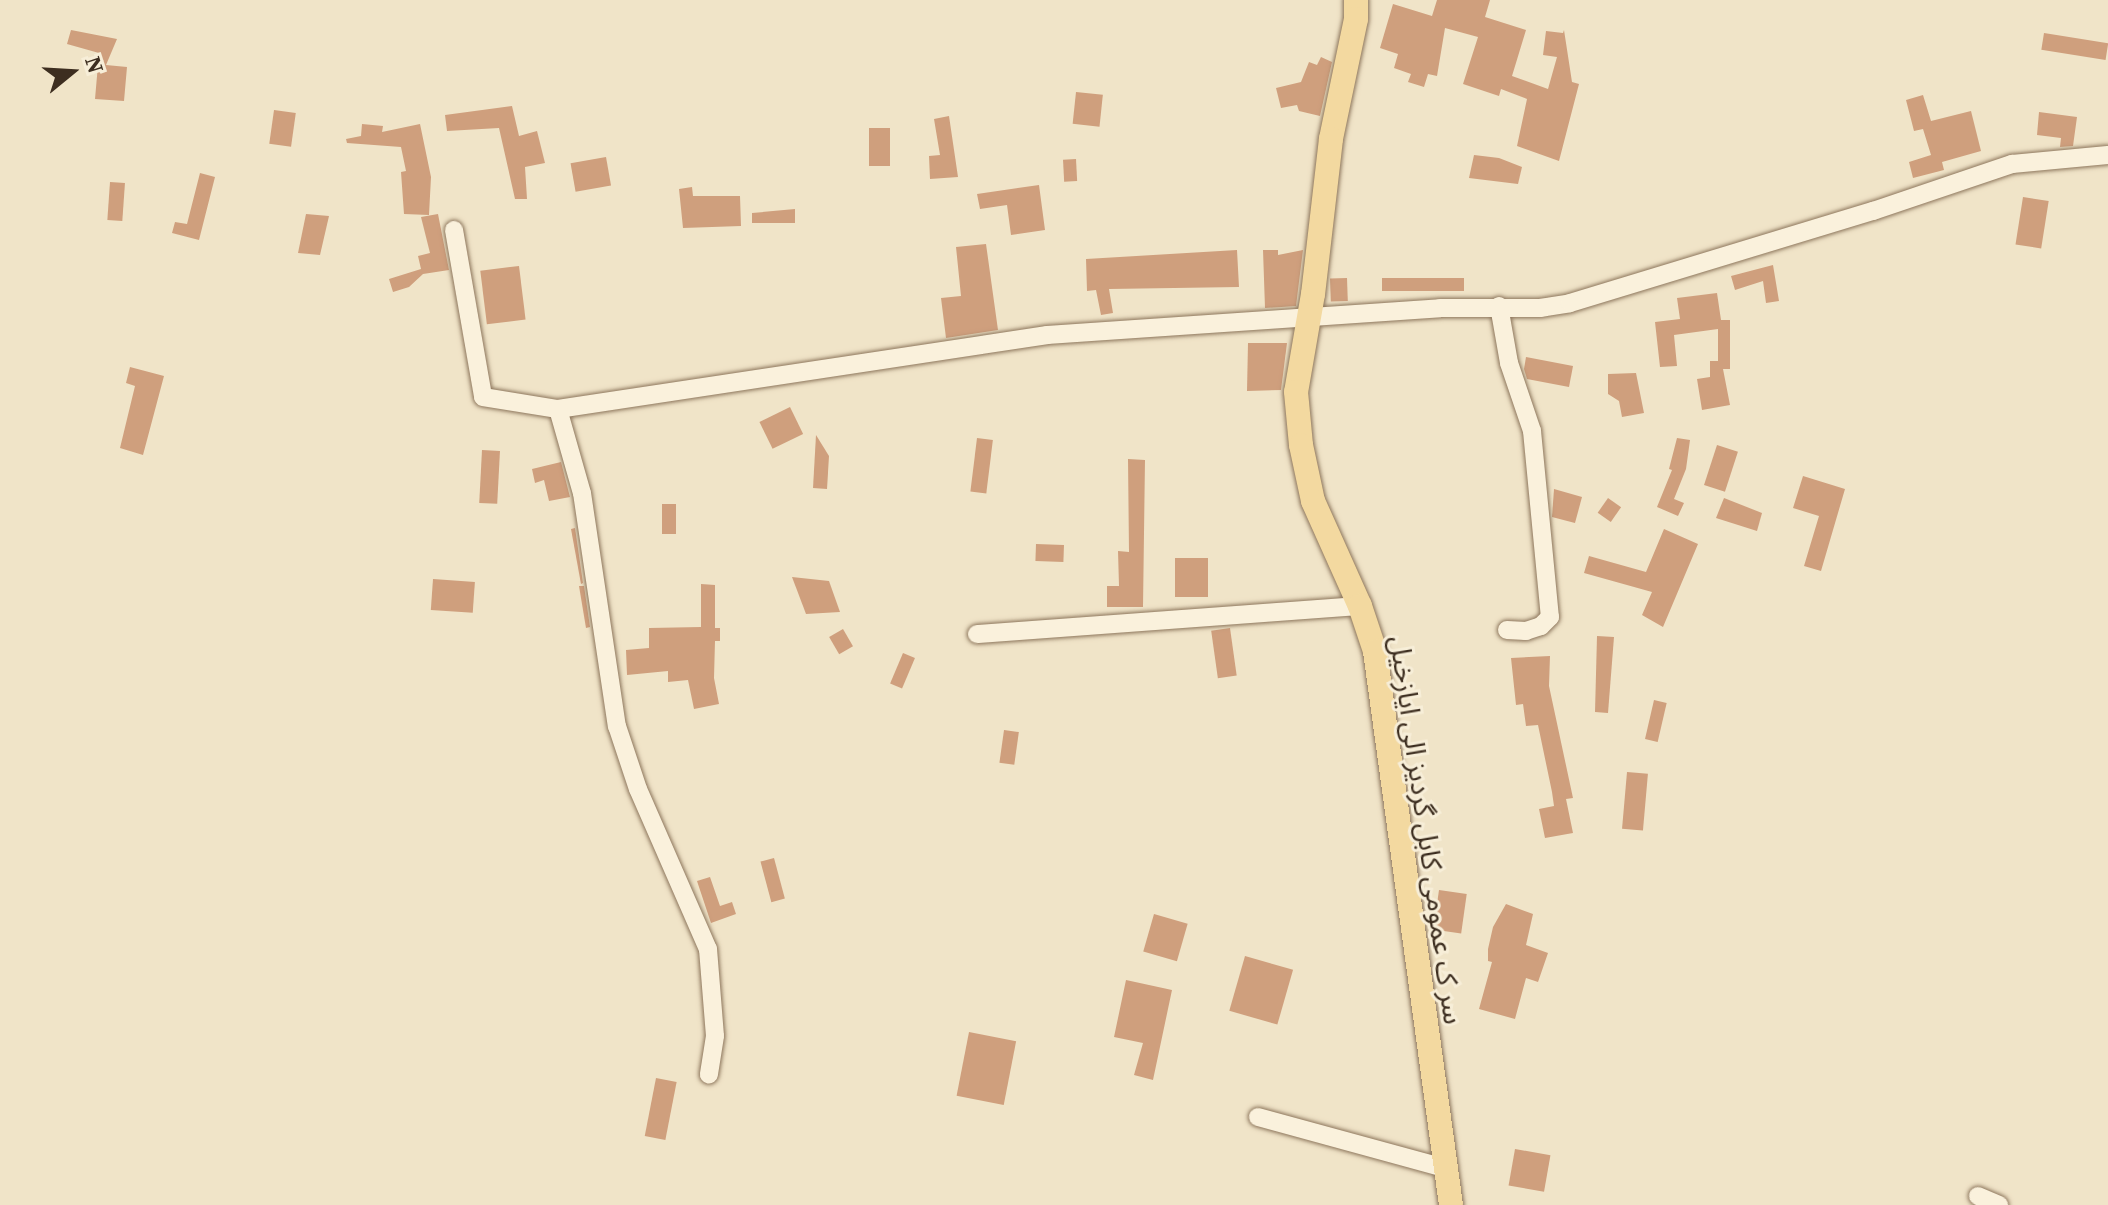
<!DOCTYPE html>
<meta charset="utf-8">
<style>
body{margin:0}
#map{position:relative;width:2108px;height:1205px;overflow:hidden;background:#f0e4c8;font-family:"Source Serif 4","Noto Sans Arabic",serif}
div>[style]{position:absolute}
.building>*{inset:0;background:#cf9f7d;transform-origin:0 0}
.roads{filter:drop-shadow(0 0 2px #8d765c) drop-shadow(0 0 2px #8d765c)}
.minor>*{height:18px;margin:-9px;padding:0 9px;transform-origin:9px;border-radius:9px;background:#faf1dc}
.major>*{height:24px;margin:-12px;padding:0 12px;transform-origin:12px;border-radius:12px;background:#f3d9a0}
span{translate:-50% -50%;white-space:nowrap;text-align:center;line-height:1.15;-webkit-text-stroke:6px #f7eed8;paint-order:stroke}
.street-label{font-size:28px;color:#3d2e20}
.north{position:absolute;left:32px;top:32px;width:80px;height:80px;-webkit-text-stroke:6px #f7eed8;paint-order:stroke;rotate:72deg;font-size:22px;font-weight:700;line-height:32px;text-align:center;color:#3d2e20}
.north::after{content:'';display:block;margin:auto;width:28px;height:36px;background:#3d2e20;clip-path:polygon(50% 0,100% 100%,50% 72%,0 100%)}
</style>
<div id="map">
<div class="building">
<i style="clip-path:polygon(1437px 0,1490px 0,1485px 17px,1526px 30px,1512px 76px,1548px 89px,1557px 57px,1543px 55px,1546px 31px,1563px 33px,1564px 30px,1572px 82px,1579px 84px,1559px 161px,1517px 146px,1527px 99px,1501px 89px,1499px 96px,1463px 84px,1478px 37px,1445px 28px,1437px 76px,1428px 74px,1424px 87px,1408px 82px,1411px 74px,1394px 68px,1398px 54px,1380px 48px,1393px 4px,1432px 16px)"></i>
<i style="clip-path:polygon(71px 30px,117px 39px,106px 65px,127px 67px,124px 101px,95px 99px,99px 53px,67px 44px)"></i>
<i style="left:2044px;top:33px;width:65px;height:17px;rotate:9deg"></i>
<i style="clip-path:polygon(1321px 57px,1332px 62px,1320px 116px,1299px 111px,1297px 105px,1281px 108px,1276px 88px,1301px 82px,1309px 62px,1317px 65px)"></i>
<i style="left:1076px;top:92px;width:27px;height:32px;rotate:6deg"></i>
<i style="clip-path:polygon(1923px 95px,1931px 121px,1971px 111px,1981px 151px,1942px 162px,1944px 170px,1913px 178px,1909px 162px,1931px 155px,1923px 129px,1914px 131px,1906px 100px)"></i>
<i style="clip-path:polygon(512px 106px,519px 136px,537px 131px,545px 163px,525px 167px,527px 199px,515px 199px,499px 128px,447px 131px,445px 115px)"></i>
<i style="left:274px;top:110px;width:22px;height:34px;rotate:8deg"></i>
<i style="clip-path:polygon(2039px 112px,2077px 117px,2073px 146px,2060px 147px,2061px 138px,2037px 135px)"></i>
<i style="clip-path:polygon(949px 116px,958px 177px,930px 179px,929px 156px,940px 155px,934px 119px)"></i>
<i style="clip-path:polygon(362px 124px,383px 126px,382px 132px,420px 124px,431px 177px,429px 215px,404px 214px,401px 172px,406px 171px,401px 147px,347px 143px,346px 139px,361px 136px)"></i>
<i style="left:869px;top:128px;width:21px;height:38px"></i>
<i style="clip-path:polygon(1474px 155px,1499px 158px,1522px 167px,1518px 184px,1469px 178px)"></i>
<i style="left:606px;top:157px;width:29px;height:36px;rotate:80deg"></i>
<i style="left:1076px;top:159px;width:22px;height:13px;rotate:87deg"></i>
<i style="clip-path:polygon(200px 173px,215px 177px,199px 240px,172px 233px,175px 222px,187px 224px)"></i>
<i style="left:110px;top:182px;width:15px;height:38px;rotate:4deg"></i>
<i style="clip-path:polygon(1039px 185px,1045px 230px,1011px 235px,1007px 205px,980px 209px,977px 194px)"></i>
<i style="clip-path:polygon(692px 187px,693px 196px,740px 196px,741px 226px,683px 228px,679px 189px)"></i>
<i style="left:2023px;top:197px;width:26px;height:48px;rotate:9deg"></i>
<i style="clip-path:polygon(795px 209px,795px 223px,752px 223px,752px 213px)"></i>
<i style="clip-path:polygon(306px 214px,329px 216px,320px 255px,298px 253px)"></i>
<i style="clip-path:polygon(438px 214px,449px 270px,423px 274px,409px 287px,393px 292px,389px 279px,421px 269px,418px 256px,430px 253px,421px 217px)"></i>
<i style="clip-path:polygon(986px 244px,998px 330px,946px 338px,941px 298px,961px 296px,956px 247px)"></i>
<i style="clip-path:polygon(1237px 250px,1239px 287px,1109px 289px,1113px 313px,1101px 315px,1096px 290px,1087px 291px,1086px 259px)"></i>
<i style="clip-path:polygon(1263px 250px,1278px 250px,1278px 255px,1303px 250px,1296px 306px,1265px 308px)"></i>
<i style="clip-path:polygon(1773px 265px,1779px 301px,1766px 303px,1763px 281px,1735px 290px,1731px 276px)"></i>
<i style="left:519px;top:266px;width:54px;height:39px;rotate:83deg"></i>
<i style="left:1347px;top:278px;width:23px;height:17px;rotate:88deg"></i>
<i style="left:1464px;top:278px;width:13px;height:82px;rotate:90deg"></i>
<i style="clip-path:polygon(1717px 293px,1721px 320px,1730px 320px,1730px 369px,1723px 369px,1730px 405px,1702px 410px,1697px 379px,1710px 377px,1710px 361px,1718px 361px,1718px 329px,1674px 335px,1677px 366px,1660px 367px,1655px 322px,1680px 319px,1677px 298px)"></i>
<i style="clip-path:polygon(1248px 343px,1287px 343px,1281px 390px,1247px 391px)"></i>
<i style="clip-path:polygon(1526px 357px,1573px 366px,1569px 387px,1527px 379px,1524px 369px)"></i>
<i style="clip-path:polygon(130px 367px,164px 376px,143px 455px,120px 448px,135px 386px,126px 383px)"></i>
<i style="clip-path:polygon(1636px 373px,1644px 413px,1622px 417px,1619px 401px,1608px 394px,1608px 374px)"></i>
<i style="left:790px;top:407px;width:30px;height:34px;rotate:64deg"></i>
<i style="clip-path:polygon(816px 435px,829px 456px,827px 489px,813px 488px)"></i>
<i style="left:977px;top:438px;width:16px;height:54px;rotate:7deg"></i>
<i style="clip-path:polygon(1677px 438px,1690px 440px,1686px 469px,1674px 499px,1684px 503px,1678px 516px,1657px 507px,1672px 470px,1669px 469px)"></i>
<i style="left:1717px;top:445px;width:22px;height:42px;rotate:18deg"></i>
<i style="left:482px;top:450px;width:18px;height:53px;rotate:3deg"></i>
<i style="clip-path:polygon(1128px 459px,1145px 460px,1143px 607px,1107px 607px,1107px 586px,1119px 586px,1118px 551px,1129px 552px)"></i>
<i style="clip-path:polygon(561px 462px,570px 497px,549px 501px,544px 480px,535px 483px,532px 469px)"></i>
<i style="clip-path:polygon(1803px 476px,1845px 489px,1821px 571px,1804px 566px,1819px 516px,1793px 508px)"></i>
<i style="clip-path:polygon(1554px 489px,1582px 497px,1575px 523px,1552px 517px)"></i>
<i style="left:1608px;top:498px;width:16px;height:18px;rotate:35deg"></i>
<i style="clip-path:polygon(1724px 498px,1762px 513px,1757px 531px,1716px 518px)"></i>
<i style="left:662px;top:504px;width:14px;height:30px"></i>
<i style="clip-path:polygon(575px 528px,583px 583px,581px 584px,571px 529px)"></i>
<i style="clip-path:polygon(1664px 529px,1698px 544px,1663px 627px,1642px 615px,1652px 592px,1584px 573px,1589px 556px,1646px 572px)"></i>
<i style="left:1036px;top:544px;width:28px;height:17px;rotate:2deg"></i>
<i style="left:1175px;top:558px;width:33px;height:39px"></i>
<i style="clip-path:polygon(792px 577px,829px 581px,840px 612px,806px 614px)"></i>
<i style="left:433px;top:579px;width:42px;height:31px;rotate:4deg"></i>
<i style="clip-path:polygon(701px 584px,715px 585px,715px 628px,720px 628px,720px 641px,715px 641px,714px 678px,719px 704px,694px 709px,688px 680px,668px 682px,668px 671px,627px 675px,626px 650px,649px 648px,649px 628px,701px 627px)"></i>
<i style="clip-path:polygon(579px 586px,584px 586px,590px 627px,586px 628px)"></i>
<i style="left:1230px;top:628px;width:48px;height:19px;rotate:82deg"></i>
<i style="left:843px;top:629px;width:20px;height:16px;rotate:60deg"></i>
<i style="clip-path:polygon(1597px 636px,1614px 637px,1608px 713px,1595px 712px)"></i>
<i style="left:903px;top:653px;width:13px;height:33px;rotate:23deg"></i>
<i style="clip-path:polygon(1550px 656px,1549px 686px,1573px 798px,1566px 799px,1573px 833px,1545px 838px,1539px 809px,1554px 806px,1552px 792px,1538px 725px,1526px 726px,1523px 704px,1516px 705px,1511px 658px)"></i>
<i style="left:1654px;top:700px;width:13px;height:40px;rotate:13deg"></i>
<i style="left:1004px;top:730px;width:15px;height:33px;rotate:8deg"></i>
<i style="left:1627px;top:772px;width:21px;height:57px;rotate:5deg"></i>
<i style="left:774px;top:858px;width:42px;height:14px;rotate:75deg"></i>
<i style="clip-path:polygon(710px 877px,720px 906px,732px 902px,736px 914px,711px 923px,697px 881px)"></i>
<i style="left:1439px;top:890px;width:28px;height:40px;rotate:8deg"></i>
<i style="clip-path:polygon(1506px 904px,1533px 914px,1526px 945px,1548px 953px,1538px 982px,1526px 978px,1515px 1019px,1479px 1009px,1492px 962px,1488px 961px,1488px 949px,1493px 927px)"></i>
<i style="left:1154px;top:914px;width:35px;height:39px;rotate:16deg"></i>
<i style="left:1245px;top:956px;width:50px;height:57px;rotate:16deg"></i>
<i style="clip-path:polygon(1126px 980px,1172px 990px,1153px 1080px,1134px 1075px,1143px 1043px,1114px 1037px)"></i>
<i style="left:969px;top:1032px;width:48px;height:65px;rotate:11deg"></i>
<i style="left:656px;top:1078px;width:21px;height:59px;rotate:11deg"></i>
<i style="left:1515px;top:1149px;width:36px;height:37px;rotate:10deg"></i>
</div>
<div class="roads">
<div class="minor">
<i style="left:454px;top:230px;width:169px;rotate:80.1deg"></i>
<i style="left:483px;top:397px;width:76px;rotate:9.1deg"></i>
<i style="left:558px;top:409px;width:495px;rotate:-8.6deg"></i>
<i style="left:1047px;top:335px;width:394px;rotate:-3.9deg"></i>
<i style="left:1440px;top:308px;width:100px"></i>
<i style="left:1540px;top:308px;width:30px;rotate:-9deg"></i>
<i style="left:1570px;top:303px;width:317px;rotate:-16.9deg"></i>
<i style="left:1873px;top:211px;width:147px;rotate:-18.7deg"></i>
<i style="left:2012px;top:164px;width:96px;rotate:-5.4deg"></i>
<i style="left:1499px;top:306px;width:58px;rotate:80deg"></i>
<i style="left:1509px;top:363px;width:72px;rotate:71.3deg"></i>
<i style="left:1532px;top:431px;width:187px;rotate:84.5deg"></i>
<i style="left:1550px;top:617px;width:13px;rotate:135deg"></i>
<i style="left:1541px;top:626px;width:16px;rotate:162deg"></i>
<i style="left:1526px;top:631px;width:19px;rotate:-177deg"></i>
<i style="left:558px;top:409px;width:87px;rotate:74.1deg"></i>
<i style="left:582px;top:493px;width:236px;rotate:81.5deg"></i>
<i style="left:617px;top:726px;width:66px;rotate:71.6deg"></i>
<i style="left:638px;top:789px;width:175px;rotate:66.4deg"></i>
<i style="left:708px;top:949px;width:87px;rotate:85.4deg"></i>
<i style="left:715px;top:1036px;width:39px;rotate:99deg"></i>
<i style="left:977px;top:634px;width:384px;rotate:-4.2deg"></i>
<i style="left:1258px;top:1117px;width:193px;rotate:15.3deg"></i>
<i style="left:1978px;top:1196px;width:23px;rotate:23deg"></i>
</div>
<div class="major">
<i style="left:1356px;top:0;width:19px;rotate:90deg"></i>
<i style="left:1356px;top:19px;width:123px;rotate:101.8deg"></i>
<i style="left:1331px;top:139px;width:156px;rotate:96.6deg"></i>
<i style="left:1313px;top:294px;width:99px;rotate:99.8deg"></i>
<i style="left:1296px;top:392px;width:53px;rotate:84.6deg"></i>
<i style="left:1301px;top:445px;width:57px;rotate:77.9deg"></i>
<i style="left:1313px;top:501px;width:115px;rotate:65.9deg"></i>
<i style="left:1360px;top:606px;width:47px;rotate:71.6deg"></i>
<i style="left:1375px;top:651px;width:559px;rotate:82.19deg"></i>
</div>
</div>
<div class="street-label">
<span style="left:1427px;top:830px;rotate:82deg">سر ک عمومی کابل گردیز الی ایازخیل</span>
</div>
<div class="north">N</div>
</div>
